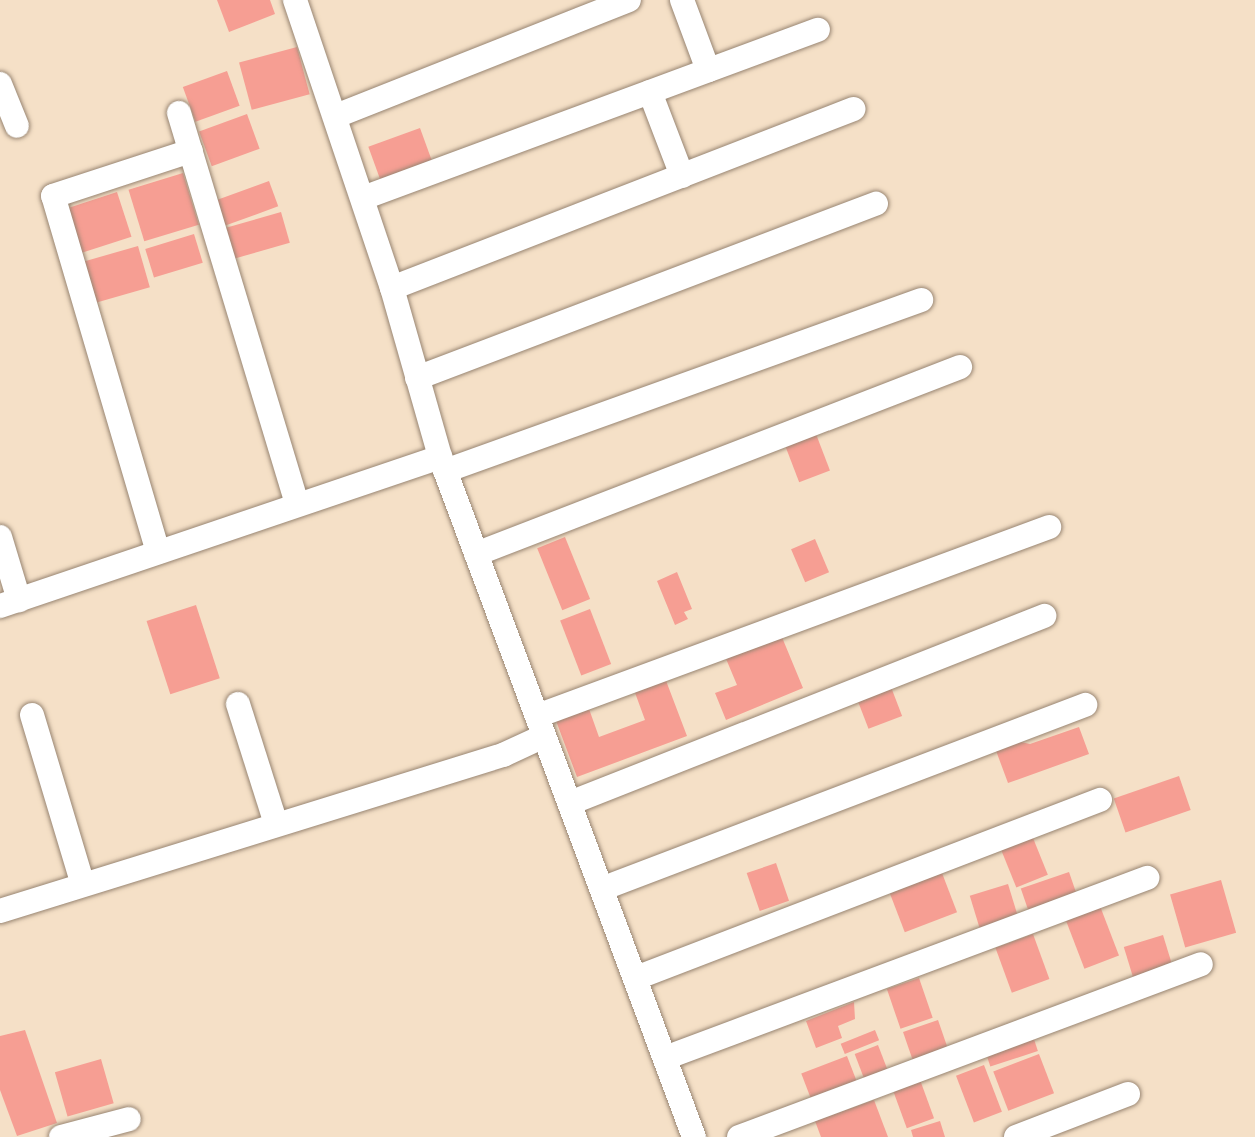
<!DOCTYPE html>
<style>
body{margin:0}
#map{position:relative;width:1255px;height:1137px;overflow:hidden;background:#f5e0c7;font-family:Cardo,serif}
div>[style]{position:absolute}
.building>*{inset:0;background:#f69e93;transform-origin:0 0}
.roads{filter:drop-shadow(0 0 2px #988572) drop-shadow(0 0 2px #988572)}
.minor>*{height:24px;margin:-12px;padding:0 12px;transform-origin:12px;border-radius:12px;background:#fff}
span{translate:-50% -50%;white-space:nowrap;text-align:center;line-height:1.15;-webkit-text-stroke:4.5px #fbf7ec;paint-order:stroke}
</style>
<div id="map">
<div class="building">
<i style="clip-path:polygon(217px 0,270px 0,275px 14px,229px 32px)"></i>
<i style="left:297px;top:47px;width:49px;height:60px;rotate:75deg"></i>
<i style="left:227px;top:71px;width:37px;height:47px;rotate:70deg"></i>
<i style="left:247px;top:114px;width:37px;height:51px;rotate:70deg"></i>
<i style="left:420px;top:128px;width:35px;height:55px;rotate:70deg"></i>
<i style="left:183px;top:173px;width:54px;height:57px;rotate:73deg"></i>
<i style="left:269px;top:181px;width:27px;height:57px;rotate:70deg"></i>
<i style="left:117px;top:192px;width:47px;height:53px;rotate:72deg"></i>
<i style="left:281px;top:212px;width:32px;height:58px;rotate:74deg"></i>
<i style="left:194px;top:234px;width:30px;height:51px;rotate:73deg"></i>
<i style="left:138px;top:246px;width:43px;height:58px;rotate:74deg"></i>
<i style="left:816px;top:434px;width:39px;height:33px;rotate:69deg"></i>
<i style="left:565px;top:537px;width:67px;height:30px;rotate:68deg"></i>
<i style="left:815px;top:539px;width:36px;height:26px;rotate:67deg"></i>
<i style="clip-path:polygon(677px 572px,692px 609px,684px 612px,688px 619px,675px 625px,657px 581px)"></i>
<i style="left:196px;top:605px;width:77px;height:52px;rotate:72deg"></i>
<i style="left:590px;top:609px;width:59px;height:32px;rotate:69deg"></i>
<i style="clip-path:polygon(779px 630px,803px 688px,726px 720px,715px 693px,737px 685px,724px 654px)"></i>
<i style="clip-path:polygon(665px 678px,687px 736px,577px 777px,555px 718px,588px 706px,599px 737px,645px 720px,634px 690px)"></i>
<i style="left:891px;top:687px;width:31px;height:36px;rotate:69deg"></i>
<i style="clip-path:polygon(1079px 727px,1089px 754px,1008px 783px,995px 748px,1016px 741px,1030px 744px)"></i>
<i style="left:1179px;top:776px;width:36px;height:69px;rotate:71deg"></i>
<i style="left:1031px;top:833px;width:45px;height:34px;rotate:68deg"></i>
<i style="left:776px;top:863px;width:40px;height:31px;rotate:71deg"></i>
<i style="left:1069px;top:872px;width:28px;height:51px;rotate:71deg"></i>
<i style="left:942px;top:873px;width:42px;height:56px;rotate:69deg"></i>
<i style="left:1221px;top:880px;width:55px;height:53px;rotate:74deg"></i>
<i style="left:1008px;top:884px;width:34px;height:40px;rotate:73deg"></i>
<i style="left:1100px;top:906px;width:53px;height:37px;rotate:69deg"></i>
<i style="left:1033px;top:934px;width:48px;height:40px;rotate:70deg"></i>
<i style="left:1163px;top:935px;width:34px;height:41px;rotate:73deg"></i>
<i style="left:919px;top:978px;width:42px;height:34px;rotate:71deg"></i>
<i style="clip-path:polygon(854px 1002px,855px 1019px,838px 1026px,842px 1038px,816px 1048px,806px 1021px)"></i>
<i style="left:938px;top:1020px;width:36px;height:37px;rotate:71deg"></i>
<i style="clip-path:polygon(25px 1030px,57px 1123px,17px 1136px,0 1090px,0 1036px)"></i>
<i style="left:875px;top:1030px;width:11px;height:37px;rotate:68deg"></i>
<i style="left:1032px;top:1033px;width:19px;height:50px;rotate:72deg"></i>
<i style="left:878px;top:1045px;width:30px;height:25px;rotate:69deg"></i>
<i style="left:1039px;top:1054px;width:42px;height:49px;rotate:69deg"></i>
<i style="left:847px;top:1056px;width:34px;height:49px;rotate:69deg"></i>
<i style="left:101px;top:1059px;width:46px;height:48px;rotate:74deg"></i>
<i style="left:984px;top:1065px;width:50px;height:30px;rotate:69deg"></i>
<i style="left:919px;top:1077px;width:44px;height:29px;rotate:70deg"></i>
<i style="clip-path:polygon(874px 1100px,888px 1137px,821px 1137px,815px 1121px)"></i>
<i style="clip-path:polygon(940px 1121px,945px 1137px,913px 1137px,911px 1130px)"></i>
</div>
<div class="roads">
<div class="minor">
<i style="left:295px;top:0;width:304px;rotate:71.4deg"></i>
<i style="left:392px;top:288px;width:176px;rotate:74.1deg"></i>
<i style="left:440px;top:457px;width:726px;rotate:69.52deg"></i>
<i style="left:682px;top:0;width:75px;rotate:69.6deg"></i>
<i style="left:0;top:84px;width:45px;rotate:68deg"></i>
<i style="left:650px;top:92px;width:90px;rotate:69.1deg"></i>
<i style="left:179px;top:113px;width:408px;rotate:73.2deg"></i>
<i style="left:336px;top:116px;width:315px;rotate:-21.6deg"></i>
<i style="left:363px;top:198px;width:485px;rotate:-20.3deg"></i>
<i style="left:392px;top:288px;width:495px;rotate:-21.2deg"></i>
<i style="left:417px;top:378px;width:491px;rotate:-20.8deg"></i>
<i style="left:445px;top:471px;width:506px;rotate:-19.76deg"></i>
<i style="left:0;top:537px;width:66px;rotate:73.2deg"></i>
<i style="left:158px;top:552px;width:371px;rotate:-106.4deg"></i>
<i style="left:53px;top:196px;width:145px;rotate:-18.1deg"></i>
<i style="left:476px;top:554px;width:519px;rotate:-21.12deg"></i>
<i style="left:0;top:606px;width:465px;rotate:-18.7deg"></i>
<i style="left:238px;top:704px;width:126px;rotate:72.4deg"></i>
<i style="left:32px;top:715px;width:177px;rotate:73.3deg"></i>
<i style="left:537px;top:716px;width:546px;rotate:-20.26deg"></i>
<i style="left:570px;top:803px;width:510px;rotate:-21.53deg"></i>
<i style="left:604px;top:888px;width:515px;rotate:-20.83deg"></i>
<i style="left:0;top:911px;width:527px;rotate:-17.23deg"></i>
<i style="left:503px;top:755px;width:45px;rotate:-24.9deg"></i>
<i style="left:636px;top:978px;width:497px;rotate:-21deg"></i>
<i style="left:665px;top:1058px;width:515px;rotate:-20.48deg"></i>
<i style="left:61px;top:1137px;width:70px;rotate:-14.8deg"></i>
<i style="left:739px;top:1137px;width:493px;rotate:-20.5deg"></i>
<i style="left:1016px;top:1137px;width:120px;rotate:-21deg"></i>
</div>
</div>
</div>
